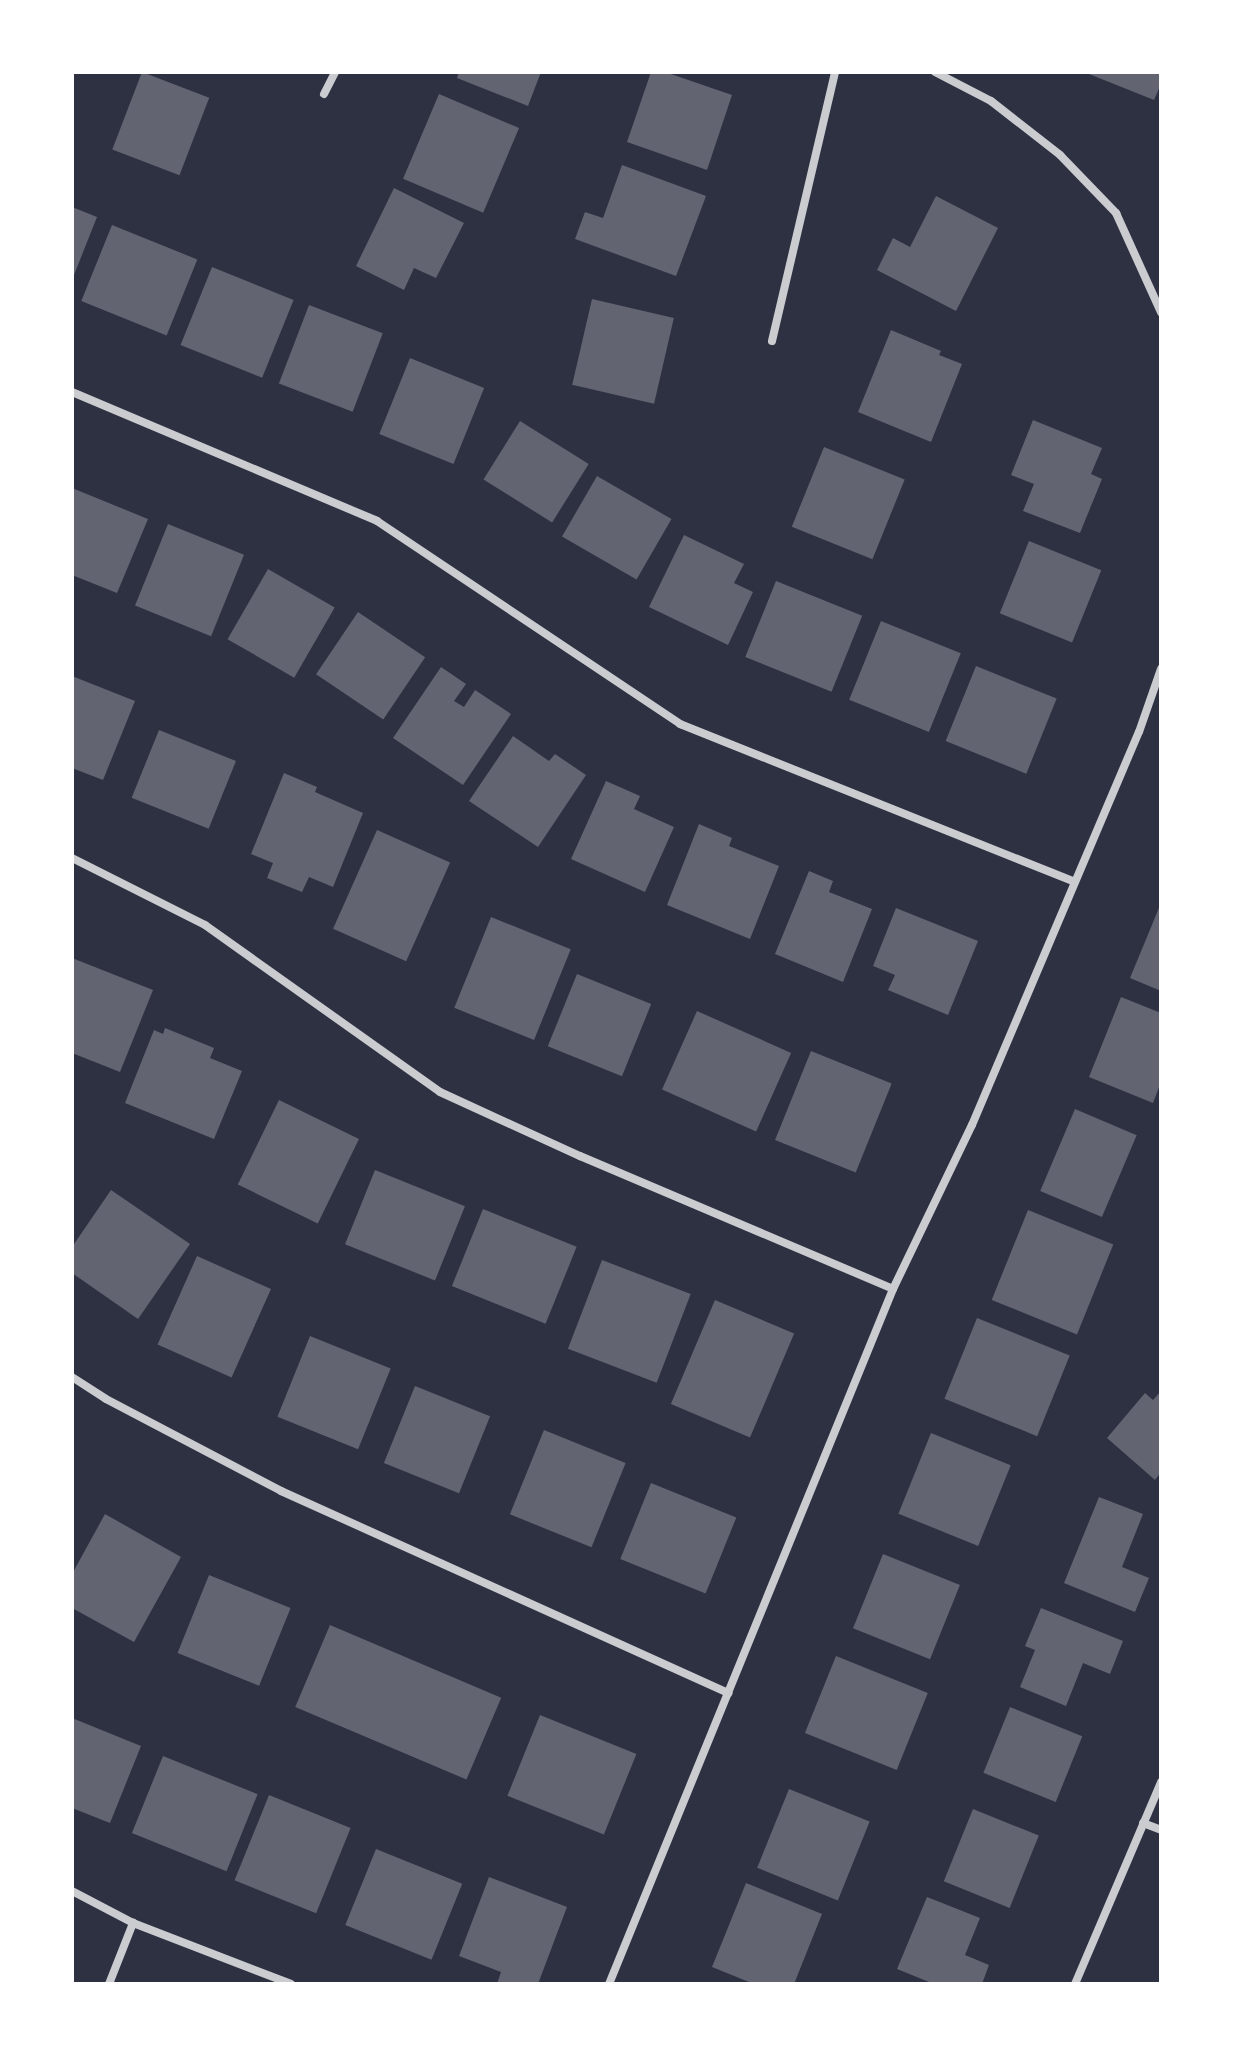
<!DOCTYPE html>
<style>
body{margin:0}
#map{position:relative;width:1233px;height:2056px;overflow:hidden;background:#2d3142;font-family:Lora,serif}
div>[style]{position:absolute}
.building>*{inset:0;background:#626471;transform-origin:0 0}
.minor>*{height:8px;margin:-4px;padding:0 4px;transform-origin:4px;border-radius:4px;background:#caccd0}
span{translate:-50% -50%;white-space:nowrap;text-align:center;line-height:1.15;-webkit-text-stroke:8px #fff;paint-order:stroke}
.frame{position:absolute;inset:0;border:74px solid #fff;pointer-events:none}
</style>
<div id="map">
<div class="building">
<i style="left:142px;top:72px;width:72px;height:83px;rotate:21deg"></i>
<i style="clip-path:polygon(459px 72px,541px 72px,528px 106px,457px 78px)"></i>
<i style="clip-path:polygon(651px 72px,665px 72px,732px 95px,707px 170px,627px 142px)"></i>
<i style="clip-path:polygon(1084px 72px,1161px 72px,1161px 84px,1154px 100px)"></i>
<i style="left:439px;top:94px;width:87px;height:92px;rotate:23deg"></i>
<i style="clip-path:polygon(622px 165px,706px 196px,676px 276px,575px 239px,585px 212px,603px 218px)"></i>
<i style="clip-path:polygon(394px 188px,464px 223px,436px 278px,414px 268px,404px 290px,356px 266px)"></i>
<i style="clip-path:polygon(936px 196px,998px 228px,956px 311px,877px 270px,893px 238px,910px 247px)"></i>
<i style="clip-path:polygon(72px 207px,97px 217px,72px 280px)"></i>
<i style="left:112px;top:225px;width:92px;height:82px;rotate:22deg"></i>
<i style="left:212px;top:267px;width:88px;height:84px;rotate:22deg"></i>
<i style="left:592px;top:299px;width:84px;height:88px;rotate:13deg"></i>
<i style="left:309px;top:305px;width:79px;height:84px;rotate:21deg"></i>
<i style="clip-path:polygon(891px 330px,941px 351px,939px 355px,962px 364px,931px 442px,858px 412px)"></i>
<i style="left:410px;top:358px;width:80px;height:82px;rotate:22deg"></i>
<i style="clip-path:polygon(1033px 420px,1102px 448px,1091px 474px,1102px 479px,1080px 533px,1023px 511px,1034px 484px,1011px 475px)"></i>
<i style="left:520px;top:421px;width:81px;height:69px;rotate:32deg"></i>
<i style="left:824px;top:447px;width:87px;height:86px;rotate:22deg"></i>
<i style="left:597px;top:476px;width:86px;height:70px;rotate:30deg"></i>
<i style="clip-path:polygon(72px 488px,148px 519px,117px 593px,72px 575px)"></i>
<i style="left:168px;top:524px;width:82px;height:88px;rotate:22deg"></i>
<i style="clip-path:polygon(684px 535px,744px 564px,734px 583px,753px 592px,728px 645px,649px 607px)"></i>
<i style="left:1029px;top:541px;width:78px;height:78px;rotate:22deg"></i>
<i style="left:268px;top:569px;width:77px;height:81px;rotate:30deg"></i>
<i style="left:776px;top:581px;width:93px;height:82px;rotate:22deg"></i>
<i style="left:358px;top:612px;width:81px;height:75px;rotate:34deg"></i>
<i style="left:881px;top:621px;width:86px;height:85px;rotate:22deg"></i>
<i style="left:976px;top:666px;width:87px;height:81px;rotate:22deg"></i>
<i style="clip-path:polygon(441px 667px,466px 684px,454px 701px,464px 707px,475px 690px,511px 714px,463px 785px,393px 738px)"></i>
<i style="clip-path:polygon(72px 676px,135px 701px,103px 780px,72px 768px)"></i>
<i style="left:159px;top:730px;width:83px;height:73px;rotate:22deg"></i>
<i style="clip-path:polygon(513px 736px,549px 761px,555px 754px,586px 775px,538px 847px,469px 801px)"></i>
<i style="clip-path:polygon(284px 773px,317px 787px,315px 792px,363px 813px,333px 887px,309px 877px,302px 892px,267px 878px,273px 863px,251px 854px)"></i>
<i style="clip-path:polygon(606px 781px,640px 796px,634px 809px,674px 827px,645px 892px,571px 859px)"></i>
<i style="clip-path:polygon(699px 824px,732px 838px,729px 846px,779px 866px,750px 939px,667px 905px)"></i>
<i style="left:377px;top:830px;width:80px;height:108px;rotate:24deg"></i>
<i style="clip-path:polygon(809px 871px,833px 881px,829px 892px,872px 909px,843px 982px,775px 954px)"></i>
<i style="clip-path:polygon(1161px 903px,1161px 991px,1130px 978px)"></i>
<i style="clip-path:polygon(896px 908px,978px 941px,948px 1015px,888px 990px,895px 975px,873px 966px)"></i>
<i style="left:491px;top:917px;width:86px;height:98px;rotate:22deg"></i>
<i style="clip-path:polygon(72px 958px,153px 990px,120px 1072px,72px 1053px)"></i>
<i style="left:577px;top:974px;width:80px;height:78px;rotate:22deg"></i>
<i style="clip-path:polygon(1121px 997px,1161px 1013px,1161px 1082px,1153px 1103px,1089px 1077px)"></i>
<i style="left:697px;top:1011px;width:103px;height:86px;rotate:24deg"></i>
<i style="clip-path:polygon(165px 1028px,214px 1048px,210px 1058px,242px 1071px,214px 1139px,125px 1103px,154px 1030px,163px 1034px)"></i>
<i style="left:811px;top:1051px;width:87px;height:96px;rotate:22deg"></i>
<i style="left:279px;top:1100px;width:89px;height:94px;rotate:26deg"></i>
<i style="left:1075px;top:1109px;width:67px;height:89px;rotate:23deg"></i>
<i style="left:375px;top:1170px;width:97px;height:80px;rotate:22deg"></i>
<i style="clip-path:polygon(111px 1190px,190px 1244px,138px 1319px,72px 1273px,72px 1247px)"></i>
<i style="left:483px;top:1209px;width:101px;height:83px;rotate:22deg"></i>
<i style="left:1028px;top:1210px;width:92px;height:97px;rotate:22deg"></i>
<i style="left:197px;top:1256px;width:81px;height:97px;rotate:24deg"></i>
<i style="left:602px;top:1260px;width:95px;height:95px;rotate:21deg"></i>
<i style="left:715px;top:1300px;width:86px;height:113px;rotate:23deg"></i>
<i style="left:977px;top:1318px;width:100px;height:87px;rotate:22deg"></i>
<i style="left:310px;top:1336px;width:87px;height:87px;rotate:22deg"></i>
<i style="left:415px;top:1386px;width:81px;height:83px;rotate:22deg"></i>
<i style="clip-path:polygon(1161px 1391px,1161px 1472px,1155px 1480px,1107px 1438px,1145px 1393px,1153px 1400px)"></i>
<i style="left:544px;top:1430px;width:88px;height:91px;rotate:22deg"></i>
<i style="left:931px;top:1433px;width:86px;height:87px;rotate:22deg"></i>
<i style="left:651px;top:1483px;width:92px;height:82px;rotate:22deg"></i>
<i style="clip-path:polygon(1099px 1497px,1143px 1514px,1122px 1567px,1149px 1578px,1135px 1612px,1064px 1583px)"></i>
<i style="clip-path:polygon(105px 1514px,181px 1557px,134px 1642px,72px 1608px,72px 1574px)"></i>
<i style="left:883px;top:1554px;width:83px;height:80px;rotate:22deg"></i>
<i style="left:209px;top:1575px;width:88px;height:84px;rotate:22deg"></i>
<i style="clip-path:polygon(1041px 1608px,1123px 1641px,1110px 1674px,1083px 1663px,1066px 1706px,1020px 1687px,1035px 1650px,1025px 1646px)"></i>
<i style="left:330px;top:1625px;width:186px;height:89px;rotate:23deg"></i>
<i style="left:836px;top:1656px;width:99px;height:83px;rotate:22deg"></i>
<i style="left:1010px;top:1707px;width:78px;height:71px;rotate:22deg"></i>
<i style="left:540px;top:1715px;width:104px;height:87px;rotate:22deg"></i>
<i style="clip-path:polygon(72px 1718px,141px 1746px,110px 1823px,72px 1808px)"></i>
<i style="left:163px;top:1756px;width:102px;height:83px;rotate:22deg"></i>
<i style="left:789px;top:1789px;width:87px;height:85px;rotate:22deg"></i>
<i style="left:269px;top:1795px;width:88px;height:92px;rotate:22deg"></i>
<i style="left:973px;top:1809px;width:71px;height:78px;rotate:22deg"></i>
<i style="left:376px;top:1849px;width:93px;height:82px;rotate:22deg"></i>
<i style="clip-path:polygon(489px 1877px,567px 1907px,538px 1984px,497px 1984px,501px 1972px,459px 1956px)"></i>
<i style="clip-path:polygon(746px 1883px,822px 1914px,794px 1984px,754px 1984px,712px 1967px)"></i>
<i style="clip-path:polygon(927px 1897px,980px 1918px,965px 1955px,989px 1965px,982px 1984px,934px 1984px,897px 1969px)"></i>
</div>
<div class="minor">
<i style="left:935px;top:72px;width:63px;rotate:27.4deg"></i>
<i style="left:991px;top:101px;width:88px;rotate:38deg"></i>
<i style="left:1060px;top:155px;width:81px;rotate:46deg"></i>
<i style="left:1116px;top:213px;width:109px;rotate:65.6deg"></i>
<i style="left:324px;top:94px;width:25px;rotate:-63deg"></i>
<i style="left:772px;top:341px;width:276px;rotate:-76.8deg"></i>
<i style="left:72px;top:392px;width:331px;rotate:22.9deg"></i>
<i style="left:377px;top:521px;width:365px;rotate:33.8deg"></i>
<i style="left:680px;top:724px;width:425px;rotate:21.8deg"></i>
<i style="left:72px;top:858px;width:149px;rotate:26.7deg"></i>
<i style="left:205px;top:925px;width:288px;rotate:35.4deg"></i>
<i style="left:440px;top:1092px;width:154px;rotate:24.6deg"></i>
<i style="left:580px;top:1156px;width:340px;rotate:23deg"></i>
<i style="left:72px;top:1377px;width:40px;rotate:32.9deg"></i>
<i style="left:106px;top:1399px;width:198px;rotate:27.7deg"></i>
<i style="left:281px;top:1491px;width:491px;rotate:24.3deg"></i>
<i style="left:1143px;top:1823px;width:19px;rotate:21deg"></i>
<i style="left:72px;top:1891px;width:69px;rotate:27.7deg"></i>
<i style="left:133px;top:1923px;width:169px;rotate:21.1deg"></i>
<i style="left:109px;top:1984px;width:66px;rotate:-68.5deg"></i>
<i style="left:609px;top:1984px;width:751px;rotate:-67.77deg"></i>
<i style="left:893px;top:1289px;width:182px;rotate:-64.3deg"></i>
<i style="left:972px;top:1125px;width:427px;rotate:-67deg"></i>
<i style="left:1139px;top:732px;width:67px;rotate:-70.8deg"></i>
<i style="left:1075px;top:1984px;width:220px;rotate:-66.9deg"></i>
</div>
<div class="frame"></div>
</div>
